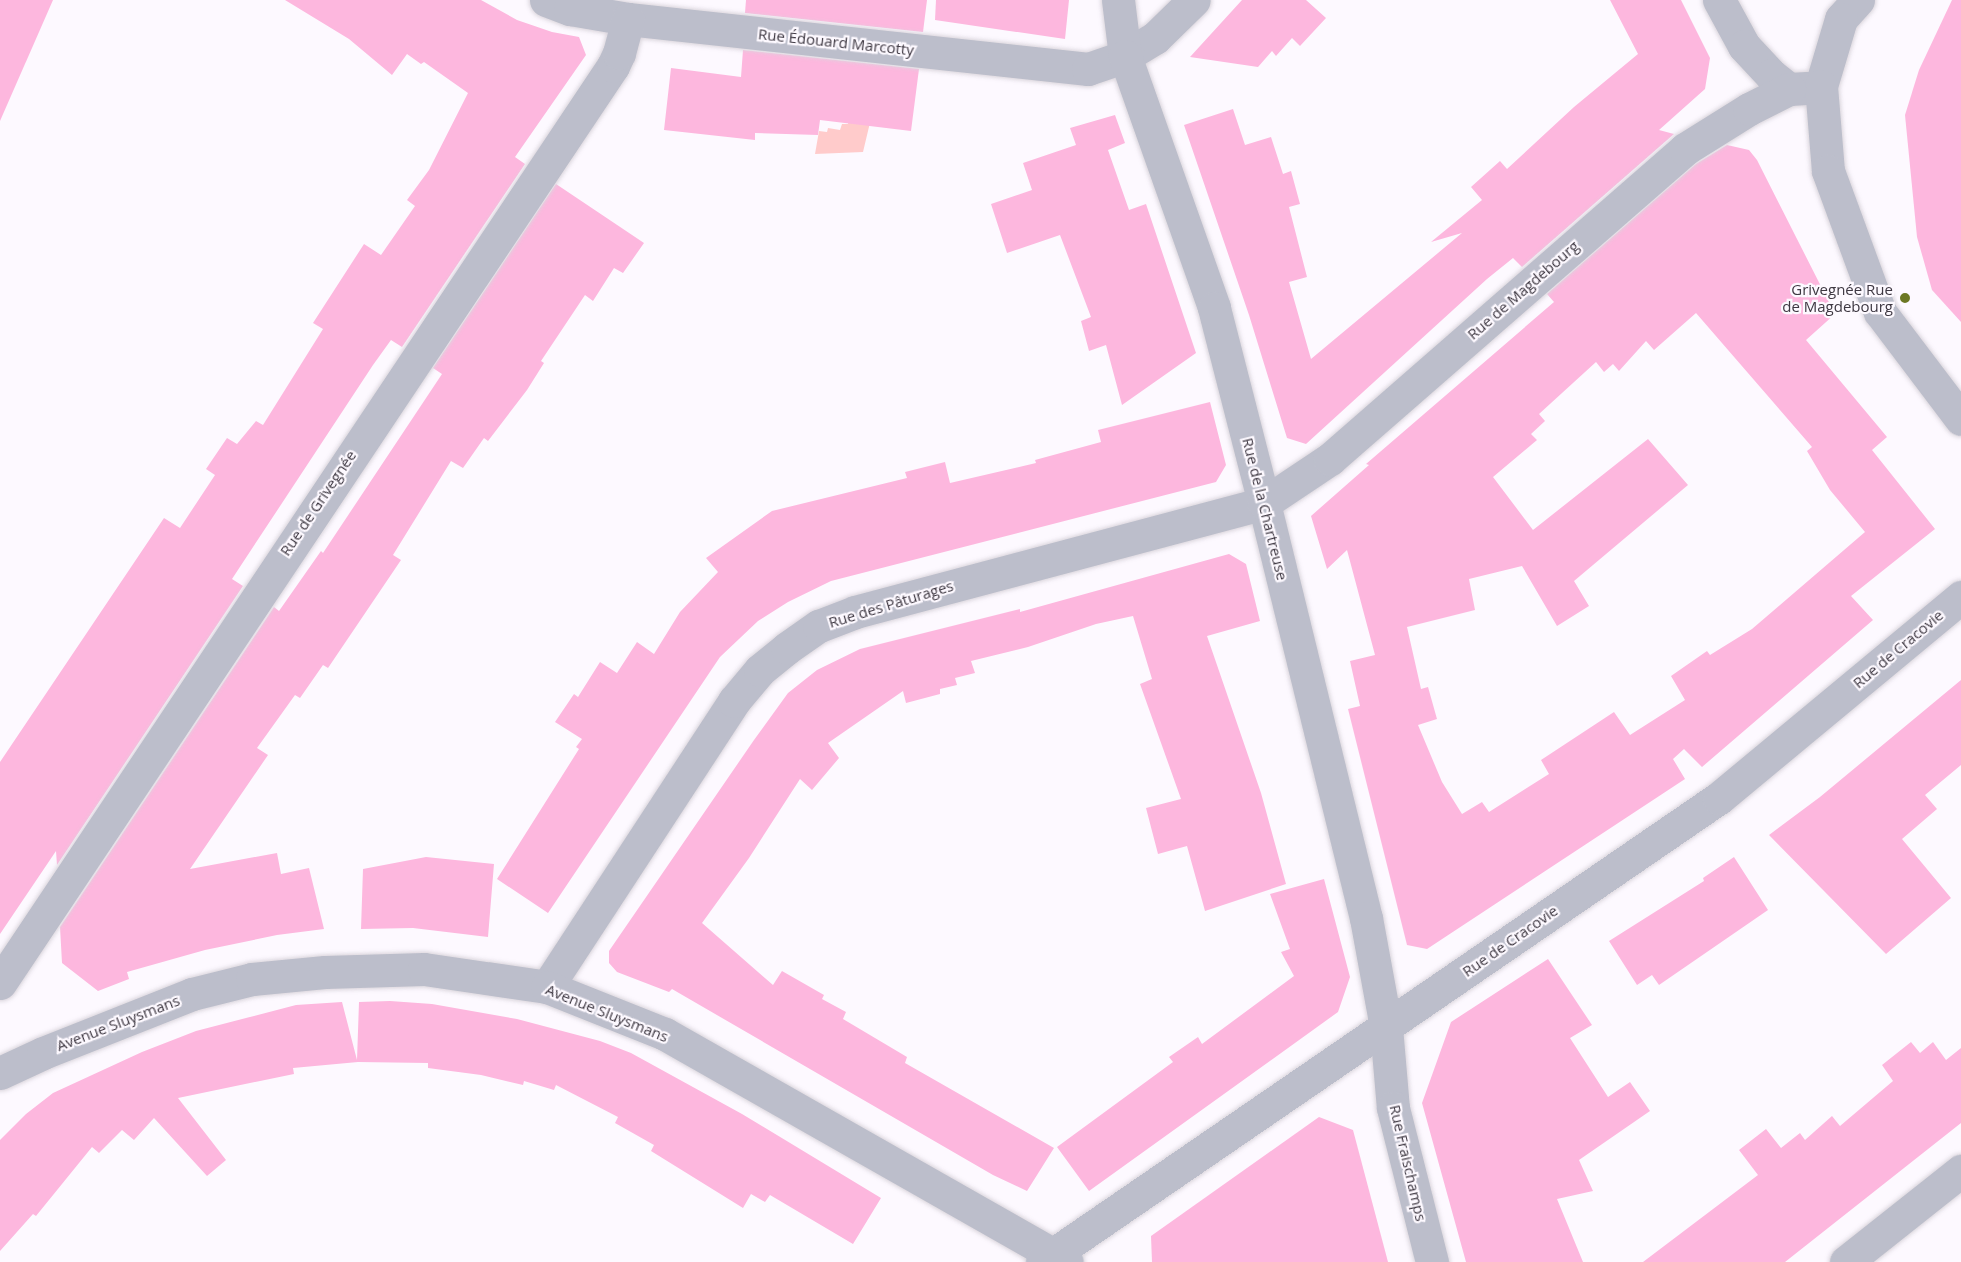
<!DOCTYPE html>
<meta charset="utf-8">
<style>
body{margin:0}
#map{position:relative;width:1961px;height:1262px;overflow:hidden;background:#fdf9ff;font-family:"Open Sans",sans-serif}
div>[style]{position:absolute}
.green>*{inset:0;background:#ffcbcb}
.building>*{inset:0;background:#fdb7de}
.roads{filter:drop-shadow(0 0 2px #dbd6dd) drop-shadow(0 0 2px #dbd6dd)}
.minor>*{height:33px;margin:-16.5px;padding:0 16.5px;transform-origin:16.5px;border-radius:16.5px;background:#bcbecb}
.dots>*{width:16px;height:16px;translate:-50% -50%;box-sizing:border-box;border:3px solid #fdf9ff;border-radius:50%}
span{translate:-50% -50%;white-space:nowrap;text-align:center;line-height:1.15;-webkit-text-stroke:4.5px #fdf9ff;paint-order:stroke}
.street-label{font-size:15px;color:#3e3842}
.poi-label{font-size:15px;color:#3e3842}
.right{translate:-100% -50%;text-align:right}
</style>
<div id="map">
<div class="green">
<i style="clip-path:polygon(850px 108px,873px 110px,863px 152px,815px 154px,819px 131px,827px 132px,828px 128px,840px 130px,842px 124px,848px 124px)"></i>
</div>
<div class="building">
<i style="clip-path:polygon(0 0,53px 0,0 121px)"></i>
<i style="clip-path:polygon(285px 0,481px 0,517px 20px,552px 32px,579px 37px,586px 55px,515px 157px,525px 164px,402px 347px,391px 340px,373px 365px,232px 579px,243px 586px,57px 865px,56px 851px,0 934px,0 762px,164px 518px,180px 528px,215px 475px,206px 469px,227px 438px,237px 444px,256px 421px,263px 425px,323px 329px,313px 323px,364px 244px,381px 255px,415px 206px,407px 200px,429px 170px,468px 93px,424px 62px,421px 64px,407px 54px,392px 75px,349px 39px)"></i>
<i style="clip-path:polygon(746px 0,927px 0,923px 32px,745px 13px)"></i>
<i style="clip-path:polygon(936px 0,1069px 0,1065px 39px,935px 20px)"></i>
<i style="clip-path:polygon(1242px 0,1306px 0,1326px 18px,1300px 46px,1292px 38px,1276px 56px,1272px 51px,1258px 67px,1190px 57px)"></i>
<i style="clip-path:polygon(1610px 0,1681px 0,1710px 58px,1705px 89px,1659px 130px,1674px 134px,1522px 267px,1513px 258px,1487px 279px,1306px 444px,1287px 438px,1249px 315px,1184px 125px,1233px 109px,1245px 145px,1271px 137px,1283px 174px,1291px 171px,1300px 204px,1289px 207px,1307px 277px,1289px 282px,1311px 359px,1462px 233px,1431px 242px,1482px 200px,1471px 187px,1500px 161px,1507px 169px,1574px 107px,1638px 54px)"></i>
<i style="clip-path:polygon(1952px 0,1961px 0,1961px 322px,1932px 290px,1917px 237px,1905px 115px,1919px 70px)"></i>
<i style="clip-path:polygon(743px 50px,919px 69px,911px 131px,820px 120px,818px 135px,755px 133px,755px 140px,664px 130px,671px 68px,741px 77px)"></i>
<i style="clip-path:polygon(1115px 115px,1125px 143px,1108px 150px,1129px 210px,1146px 204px,1196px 353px,1122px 405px,1106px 345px,1089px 351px,1081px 321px,1091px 317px,1060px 235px,1007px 253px,991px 204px,1032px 190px,1023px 163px,1076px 145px,1070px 128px)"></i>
<i style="clip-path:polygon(evenodd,1727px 145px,1749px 150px,1757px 160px,1835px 314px,1806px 340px,1887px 437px,1872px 450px,1935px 529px,1851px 596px,1873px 620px,1702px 767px,1684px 749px,1673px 759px,1685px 779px,1427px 949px,1407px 945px,1348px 709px,1360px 706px,1350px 661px,1375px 655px,1347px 550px,1327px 569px,1311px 516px,1369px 465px,1366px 464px,1554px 302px,1547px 294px,1696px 164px,1727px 145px,1696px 313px,1812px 447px,1807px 451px,1830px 490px,1865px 532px,1752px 629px,1710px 655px,1707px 651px,1671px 676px,1685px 700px,1630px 735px,1614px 712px,1541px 760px,1549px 774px,1489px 812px,1482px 802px,1462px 814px,1442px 782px,1418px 725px,1437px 719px,1428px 687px,1421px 689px,1407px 627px,1475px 610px,1469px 579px,1522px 566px,1557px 626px,1589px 606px,1574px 581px,1688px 485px,1648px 439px,1533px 530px,1493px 477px,1537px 440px,1531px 434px,1545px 421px,1539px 414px,1596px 362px,1604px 372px,1613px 364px,1619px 371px,1646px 341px,1654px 350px,1696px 313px)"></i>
<i style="clip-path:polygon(556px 184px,644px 243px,623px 273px,614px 268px,593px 301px,585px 295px,541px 361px,544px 363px,527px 390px,488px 441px,484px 438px,463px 468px,451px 461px,393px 555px,401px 560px,328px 668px,323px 665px,300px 698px,295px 695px,257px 748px,268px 755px,190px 869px,277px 853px,281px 874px,309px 868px,324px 929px,277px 935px,205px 950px,127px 972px,129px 979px,98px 991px,62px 963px,60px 927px,274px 607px,279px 611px,321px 551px,323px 553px,442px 374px,433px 368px)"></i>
<i style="clip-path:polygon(1210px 402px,1226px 465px,1216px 482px,831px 581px,788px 602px,758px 621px,720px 657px,548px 913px,497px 879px,579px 749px,576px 747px,582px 739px,555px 722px,574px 694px,578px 697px,600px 662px,617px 673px,637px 642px,654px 654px,680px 612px,718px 572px,706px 558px,772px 511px,907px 478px,905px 472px,945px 462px,950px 483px,1036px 463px,1035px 460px,1101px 442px,1098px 430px)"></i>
<i style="clip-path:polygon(1229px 554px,1246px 564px,1260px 621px,1207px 636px,1261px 793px,1286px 884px,1205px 911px,1187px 846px,1158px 854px,1146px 808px,1181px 799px,1140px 684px,1152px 679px,1133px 616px,1096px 624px,1028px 647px,971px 661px,975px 673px,955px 678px,957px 685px,940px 689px,940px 694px,906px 703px,903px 691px,828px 743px,839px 758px,812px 790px,800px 779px,749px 858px,702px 923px,773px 985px,782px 971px,824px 995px,822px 999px,846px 1012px,843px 1019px,907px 1057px,905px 1063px,1054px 1148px,1027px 1191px,993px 1175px,672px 989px,669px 992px,617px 972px,609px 963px,609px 951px,754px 740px,788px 693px,817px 670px,860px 649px,1020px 609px,1020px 612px)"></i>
<i style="clip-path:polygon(1961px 680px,1961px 765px,1925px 795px,1937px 809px,1902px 839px,1951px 898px,1886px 954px,1769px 835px,1820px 797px)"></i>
<i style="clip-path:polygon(426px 857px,494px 864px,488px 937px,413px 928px,361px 929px,363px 869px)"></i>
<i style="clip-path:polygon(1734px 857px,1768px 910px,1659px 985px,1652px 975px,1637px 985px,1609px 941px,1704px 881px,1703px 878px)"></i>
<i style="clip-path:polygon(1324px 879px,1350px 977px,1338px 1012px,1089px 1191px,1057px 1147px,1173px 1062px,1169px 1057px,1198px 1037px,1202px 1044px,1294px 976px,1281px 952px,1290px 949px,1270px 894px)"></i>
<i style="clip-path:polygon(1548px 959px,1592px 1025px,1570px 1038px,1608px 1097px,1630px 1082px,1650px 1111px,1579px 1160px,1593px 1191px,1557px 1199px,1583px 1262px,1466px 1262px,1422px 1103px,1451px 1022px)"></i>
<i style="clip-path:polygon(390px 1001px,432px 1004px,517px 1019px,600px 1041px,631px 1053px,742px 1114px,881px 1198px,853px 1244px,770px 1195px,765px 1202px,751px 1194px,743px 1208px,651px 1151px,654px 1145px,615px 1123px,618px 1117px,556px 1085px,554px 1090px,524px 1081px,523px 1085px,481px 1075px,428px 1068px,428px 1063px,358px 1062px,293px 1068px,294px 1074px,178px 1098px,226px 1160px,207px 1176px,154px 1118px,134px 1140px,122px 1130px,99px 1153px,92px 1147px,36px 1216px,33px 1214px,0 1251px,0 1140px,26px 1114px,53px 1093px,142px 1052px,196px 1031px,296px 1005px,342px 1002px,357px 1060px,359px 1002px)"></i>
<i style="clip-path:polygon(1911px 1042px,1920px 1053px,1933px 1042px,1946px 1060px,1961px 1048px,1961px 1123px,1785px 1262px,1643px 1262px,1758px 1175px,1739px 1150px,1766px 1129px,1781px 1148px,1800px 1133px,1805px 1140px,1832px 1116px,1840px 1126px,1893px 1081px,1882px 1065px)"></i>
<i style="clip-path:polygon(1319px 1117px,1353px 1130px,1388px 1262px,1152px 1262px,1151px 1236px)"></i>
</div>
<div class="roads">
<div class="minor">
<i style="left:546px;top:0;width:26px;rotate:21deg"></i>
<i style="left:570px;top:9px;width:59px;rotate:9.8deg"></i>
<i style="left:628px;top:19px;width:463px;rotate:6.2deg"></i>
<i style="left:1088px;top:69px;width:39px;rotate:-19deg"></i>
<i style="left:1125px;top:56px;width:35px;rotate:-31deg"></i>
<i style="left:1155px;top:38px;width:54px;rotate:-44.3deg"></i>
<i style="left:1118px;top:0;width:56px;rotate:82.9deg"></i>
<i style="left:1125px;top:56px;width:267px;rotate:70.5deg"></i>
<i style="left:1214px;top:308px;width:201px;rotate:75.6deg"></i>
<i style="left:1264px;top:503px;width:427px;rotate:76.2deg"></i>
<i style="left:1366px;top:918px;width:111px;rotate:79.6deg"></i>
<i style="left:1386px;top:1027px;width:81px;rotate:85.1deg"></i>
<i style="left:1393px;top:1108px;width:159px;rotate:75.8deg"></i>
<i style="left:1719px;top:0;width:52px;rotate:61.5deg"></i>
<i style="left:1744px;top:46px;width:40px;rotate:47deg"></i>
<i style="left:1771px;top:75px;width:23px;rotate:38deg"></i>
<i style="left:1789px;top:89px;width:18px;rotate:-3deg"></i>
<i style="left:1858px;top:0;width:25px;rotate:132deg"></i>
<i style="left:1841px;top:19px;width:70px;rotate:106.6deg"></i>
<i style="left:1821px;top:86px;width:85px;rotate:85.3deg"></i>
<i style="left:1828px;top:171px;width:150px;rotate:69.8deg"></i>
<i style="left:1880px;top:312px;width:134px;rotate:52.9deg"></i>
<i style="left:0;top:983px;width:1103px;rotate:-56.24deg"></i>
<i style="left:613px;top:66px;width:14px;rotate:-65deg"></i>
<i style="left:619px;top:53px;width:35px;rotate:-75deg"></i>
<i style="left:547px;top:987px;width:342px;rotate:-56.8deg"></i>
<i style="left:734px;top:701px;width:40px;rotate:-50deg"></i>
<i style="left:760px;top:670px;width:35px;rotate:-39deg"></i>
<i style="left:787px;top:648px;width:39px;rotate:-35deg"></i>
<i style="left:819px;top:626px;width:39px;rotate:-21deg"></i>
<i style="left:855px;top:612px;width:423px;rotate:-14.9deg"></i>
<i style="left:1264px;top:503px;width:79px;rotate:-33.7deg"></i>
<i style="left:1330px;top:459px;width:471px;rotate:-41.1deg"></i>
<i style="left:1685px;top:149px;width:75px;rotate:-32deg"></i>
<i style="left:1749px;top:109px;width:45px;rotate:-26.6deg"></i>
<i style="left:0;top:1073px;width:47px;rotate:-24.9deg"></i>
<i style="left:43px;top:1053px;width:160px;rotate:-21.6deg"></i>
<i style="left:192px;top:994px;width:62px;rotate:-14deg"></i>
<i style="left:252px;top:979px;width:73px;rotate:-5.5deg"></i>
<i style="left:325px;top:972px;width:99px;rotate:-1.7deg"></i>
<i style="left:424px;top:969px;width:124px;rotate:8.3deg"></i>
<i style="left:547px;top:987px;width:127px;rotate:21.7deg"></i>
<i style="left:665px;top:1034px;width:462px;rotate:29.6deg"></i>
<i style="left:1042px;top:1262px;width:821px;rotate:-34.43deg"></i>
<i style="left:1719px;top:798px;width:315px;rotate:-39.7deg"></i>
<i style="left:1846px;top:1262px;width:147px;rotate:-38.4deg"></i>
</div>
</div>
<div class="dots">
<i style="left:1905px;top:298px;background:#6c7824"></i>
</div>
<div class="street-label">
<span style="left:836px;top:42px;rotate:6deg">Rue Édouard Marcotty</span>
<span style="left:1523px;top:290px;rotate:-41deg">Rue de Magdebourg</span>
<span style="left:318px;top:503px;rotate:-56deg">Rue de Grivegnée</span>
<span style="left:1265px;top:509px;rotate:76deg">Rue de la Chartreuse</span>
<span style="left:891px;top:604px;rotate:-17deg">Rue des Pâturages</span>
<span style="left:1898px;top:649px;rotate:-40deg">Rue de Cracovie</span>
<span style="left:1510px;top:941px;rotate:-35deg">Rue de Cracovie</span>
<span style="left:607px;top:1013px;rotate:22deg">Avenue Sluysmans</span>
<span style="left:118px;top:1023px;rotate:-21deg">Avenue Sluysmans</span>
<span style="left:1408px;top:1163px;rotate:77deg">Rue Fraischamps</span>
</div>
<div class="poi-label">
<span class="right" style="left:1893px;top:298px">Grivegnée Rue<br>de Magdebourg</span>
</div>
</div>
